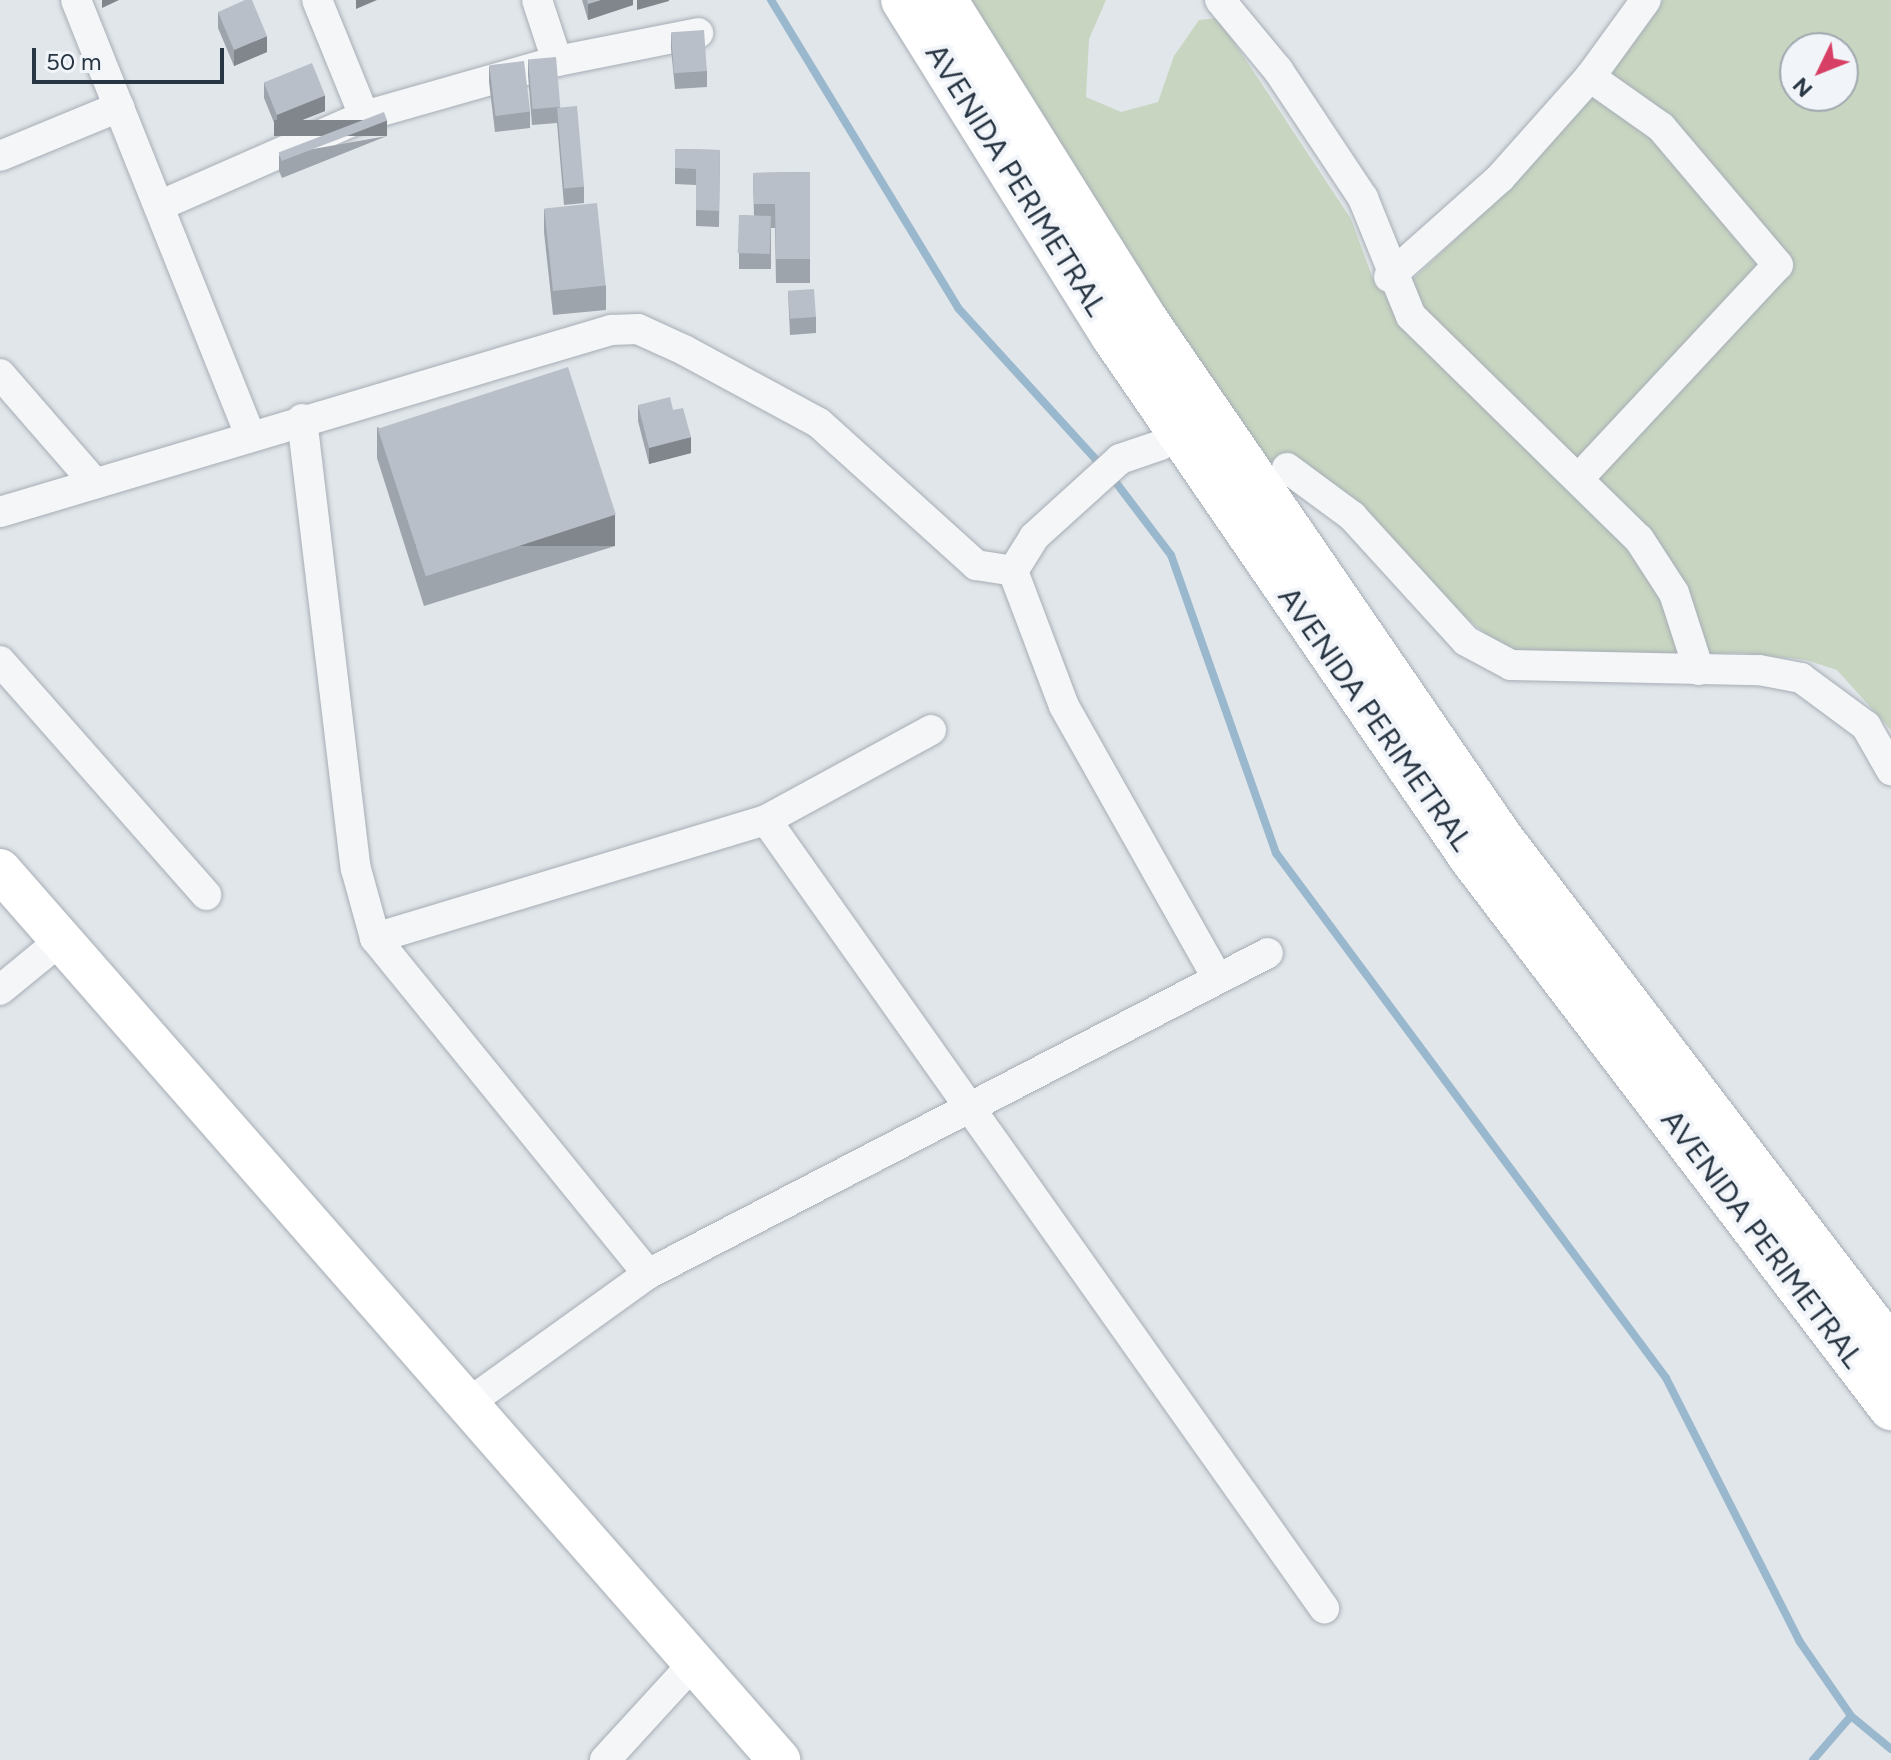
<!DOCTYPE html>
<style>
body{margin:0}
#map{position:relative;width:1891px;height:1760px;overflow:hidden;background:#e1e6ea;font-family:Figtree,sans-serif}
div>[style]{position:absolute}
.green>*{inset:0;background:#c8d5c1}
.stream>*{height:8px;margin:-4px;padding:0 4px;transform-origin:4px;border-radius:4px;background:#9ab8cd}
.roads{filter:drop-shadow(0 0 2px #a6adb5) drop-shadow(0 0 2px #a6adb5)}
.street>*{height:30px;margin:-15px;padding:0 15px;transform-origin:15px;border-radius:15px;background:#f4f6f8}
.secondary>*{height:42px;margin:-21px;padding:0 21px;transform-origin:21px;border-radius:21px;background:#fff}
.primary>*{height:44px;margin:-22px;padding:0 22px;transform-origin:22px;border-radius:22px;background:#fff}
.wall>*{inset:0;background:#9ea4ac}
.shaded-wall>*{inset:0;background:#81868c;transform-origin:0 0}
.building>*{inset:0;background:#b8bfc8;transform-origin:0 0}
span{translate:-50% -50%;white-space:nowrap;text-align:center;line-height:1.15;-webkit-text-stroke:8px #f1f4f8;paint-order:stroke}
.street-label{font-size:30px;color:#283543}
.north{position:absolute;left:1779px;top:32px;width:80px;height:80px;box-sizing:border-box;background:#f1f4f8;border:2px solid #a1a8b0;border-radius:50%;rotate:227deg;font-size:22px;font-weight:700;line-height:32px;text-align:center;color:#283543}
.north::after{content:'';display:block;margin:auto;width:28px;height:36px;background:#d73f65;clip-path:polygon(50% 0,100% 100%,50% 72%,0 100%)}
.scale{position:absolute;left:32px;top:48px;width:192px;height:36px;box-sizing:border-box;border:4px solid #283543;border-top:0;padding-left:10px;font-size:24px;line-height:28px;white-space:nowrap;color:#283543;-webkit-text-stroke:6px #f1f4f8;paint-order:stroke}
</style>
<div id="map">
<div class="green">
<i style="clip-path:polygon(evenodd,939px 0,1106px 0,1089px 39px,1086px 97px,1121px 112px,1158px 102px,1174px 56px,1199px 20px,1218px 18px,1351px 219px,1373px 279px,1411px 281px,1508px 190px,1596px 93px,1663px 0,1891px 0,1891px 730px,1837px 670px,1806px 660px,1742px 653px,1541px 658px,1501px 646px,1321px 501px,1259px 482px,939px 0,1795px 48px,1843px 48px,1843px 96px,1795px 96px,1795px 48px)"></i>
</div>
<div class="stream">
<i style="left:771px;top:0;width:360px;rotate:58.7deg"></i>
<i style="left:958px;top:308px;width:214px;rotate:47.7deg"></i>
<i style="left:1111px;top:476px;width:99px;rotate:52.8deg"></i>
<i style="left:1171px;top:555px;width:316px;rotate:70.6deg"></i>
<i style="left:1276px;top:853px;width:654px;rotate:53.39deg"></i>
<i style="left:1666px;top:1378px;width:296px;rotate:63.1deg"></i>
<i style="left:1800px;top:1642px;width:90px;rotate:55.4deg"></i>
<i style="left:1851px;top:1716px;width:52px;rotate:39.5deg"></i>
<i style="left:1813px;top:1760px;width:58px;rotate:-49.2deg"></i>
</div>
<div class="roads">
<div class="street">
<i style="left:76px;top:0;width:468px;rotate:68.2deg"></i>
<i style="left:317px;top:0;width:125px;rotate:67.9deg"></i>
<i style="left:537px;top:0;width:64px;rotate:71.8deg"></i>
<i style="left:1220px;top:0;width:91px;rotate:50.4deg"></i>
<i style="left:1278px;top:70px;width:154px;rotate:56.4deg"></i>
<i style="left:1363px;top:198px;width:127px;rotate:67.9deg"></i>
<i style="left:1411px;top:316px;width:319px;rotate:44.4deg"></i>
<i style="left:1639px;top:539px;width:64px;rotate:57.1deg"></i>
<i style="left:1674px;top:593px;width:81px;rotate:72deg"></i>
<i style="left:0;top:156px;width:129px;rotate:-22.4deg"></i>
<i style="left:159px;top:206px;width:224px;rotate:-23.7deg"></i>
<i style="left:364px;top:116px;width:201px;rotate:-15.9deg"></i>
<i style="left:557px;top:61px;width:144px;rotate:-11.2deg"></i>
<i style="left:1389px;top:277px;width:149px;rotate:-41.7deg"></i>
<i style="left:1500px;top:178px;width:135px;rotate:-48.3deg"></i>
<i style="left:1590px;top:77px;width:95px;rotate:-54deg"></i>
<i style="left:0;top:374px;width:143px;rotate:49deg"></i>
<i style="left:302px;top:419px;width:453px;rotate:83.2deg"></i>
<i style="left:356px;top:869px;width:72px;rotate:74.6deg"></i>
<i style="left:375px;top:938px;width:433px;rotate:50.9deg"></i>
<i style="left:1287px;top:468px;width:81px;rotate:36.4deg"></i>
<i style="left:1352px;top:516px;width:169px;rotate:47.6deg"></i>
<i style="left:1466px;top:641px;width:51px;rotate:28.1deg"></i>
<i style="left:1511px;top:665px;width:248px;rotate:1.2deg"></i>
<i style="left:1759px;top:670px;width:43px;rotate:10.8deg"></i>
<i style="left:1801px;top:678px;width:81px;rotate:36.4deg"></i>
<i style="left:1866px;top:726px;width:51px;rotate:60.4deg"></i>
<i style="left:1580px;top:477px;width:290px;rotate:-47deg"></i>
<i style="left:1778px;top:265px;width:181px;rotate:-130.3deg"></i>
<i style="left:1661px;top:127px;width:87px;rotate:-144.8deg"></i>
<i style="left:0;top:512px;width:638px;rotate:-16.59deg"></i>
<i style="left:611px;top:330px;width:27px;rotate:-2deg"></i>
<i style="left:638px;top:329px;width:51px;rotate:24.5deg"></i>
<i style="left:684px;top:350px;width:153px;rotate:28.4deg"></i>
<i style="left:819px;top:423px;width:212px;rotate:42.1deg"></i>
<i style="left:976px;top:565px;width:37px;rotate:9deg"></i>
<i style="left:1013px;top:571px;width:40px;rotate:-58deg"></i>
<i style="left:1034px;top:537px;width:116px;rotate:-42.2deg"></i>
<i style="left:1120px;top:459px;width:43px;rotate:-18.9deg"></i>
<i style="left:1013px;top:571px;width:144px;rotate:69.3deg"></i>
<i style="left:1064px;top:706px;width:313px;rotate:60.6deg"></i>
<i style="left:0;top:661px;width:312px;rotate:48.6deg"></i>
<i style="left:766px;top:820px;width:966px;rotate:54.7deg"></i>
<i style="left:375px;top:938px;width:408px;rotate:-16.8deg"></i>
<i style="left:766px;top:820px;width:188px;rotate:-28.6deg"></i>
<i style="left:0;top:990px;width:79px;rotate:-39.3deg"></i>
<i style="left:467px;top:1404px;width:223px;rotate:-35.7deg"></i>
<i style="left:648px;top:1274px;width:698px;rotate:-27.37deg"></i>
<i style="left:605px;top:1760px;width:132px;rotate:-47.5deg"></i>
</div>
<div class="secondary">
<i style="left:0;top:870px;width:1183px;rotate:48.8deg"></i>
</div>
<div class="primary">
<i style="left:903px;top:0;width:396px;rotate:58deg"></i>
<i style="left:1113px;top:336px;width:634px;rotate:55.53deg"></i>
<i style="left:1472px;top:859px;width:691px;rotate:52.65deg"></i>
<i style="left:945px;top:0;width:373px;rotate:57.9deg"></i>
<i style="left:1143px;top:316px;width:633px;rotate:55.56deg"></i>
<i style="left:1501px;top:838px;width:643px;rotate:52.65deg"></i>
</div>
</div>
<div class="wall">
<i style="clip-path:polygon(582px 0,633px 0,633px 5px,588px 20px)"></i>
<i style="clip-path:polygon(218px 12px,267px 52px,234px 66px,218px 28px)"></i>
<i style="clip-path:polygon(671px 33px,707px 71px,707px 87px,675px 89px,671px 49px)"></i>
<i style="clip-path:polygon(528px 59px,560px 107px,584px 187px,584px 203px,564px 205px,557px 123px,532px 125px,528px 75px)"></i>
<i style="clip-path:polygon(489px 66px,530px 112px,530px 128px,495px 132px,489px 82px)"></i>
<i style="clip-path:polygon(264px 82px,325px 111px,277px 130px,264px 98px)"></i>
<i style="clip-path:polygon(387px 136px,282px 178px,279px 171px,279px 155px)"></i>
<i style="clip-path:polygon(675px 149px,720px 150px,719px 227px,696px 226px,696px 185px,675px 184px)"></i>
<i style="clip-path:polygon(810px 172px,810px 283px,776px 283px,775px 228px,771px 228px,771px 269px,739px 269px,739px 215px,754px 216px,753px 173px)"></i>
<i style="clip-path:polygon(544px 209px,606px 286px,606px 310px,553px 315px,544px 232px)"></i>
<i style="clip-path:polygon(788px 292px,816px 317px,816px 333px,790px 335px)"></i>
<i style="clip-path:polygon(638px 405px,673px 410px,691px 453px,649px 464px,638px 421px)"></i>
<i style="clip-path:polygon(377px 427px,615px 546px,424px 606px,377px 458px)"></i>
</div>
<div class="shaded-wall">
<i style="clip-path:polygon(102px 0,119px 0,102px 8px)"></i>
<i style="clip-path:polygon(356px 0,377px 0,356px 9px)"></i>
<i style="clip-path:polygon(601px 0,633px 0,633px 5px,588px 20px,588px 4px)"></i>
<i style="clip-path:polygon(637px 0,669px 0,669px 1px,637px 10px)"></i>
<i style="clip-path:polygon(267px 36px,267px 52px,234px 66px,234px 50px)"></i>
<i style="clip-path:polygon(325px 95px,325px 111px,277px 130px,277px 114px)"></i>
<i style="left:387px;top:120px;width:16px;height:113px;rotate:90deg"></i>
<i style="clip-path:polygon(691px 437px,691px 453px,649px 464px,649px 448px)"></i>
<i style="left:615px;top:515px;width:31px;height:200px;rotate:90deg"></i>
</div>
<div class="building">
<i style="clip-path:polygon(245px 0,252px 0,267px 36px,234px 50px,218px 12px)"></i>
<i style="clip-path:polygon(587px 0,601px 0,588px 4px)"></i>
<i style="left:704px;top:30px;width:41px;height:33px;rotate:86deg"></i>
<i style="left:556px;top:57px;width:50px;height:28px;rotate:85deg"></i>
<i style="left:524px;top:61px;width:51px;height:35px;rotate:83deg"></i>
<i style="left:312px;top:63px;width:35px;height:52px;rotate:68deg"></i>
<i style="left:577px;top:106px;width:81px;height:20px;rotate:85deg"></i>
<i style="left:384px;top:112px;width:9px;height:113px;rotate:69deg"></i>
<i style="clip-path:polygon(675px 149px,720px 150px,719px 211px,696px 210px,696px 169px,675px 168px)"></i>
<i style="clip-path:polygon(810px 172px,810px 259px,776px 259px,775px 204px,754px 204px,753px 173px)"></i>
<i style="left:597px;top:203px;width:83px;height:53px;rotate:84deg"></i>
<i style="left:739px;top:215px;width:32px;height:38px;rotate:2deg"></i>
<i style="left:814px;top:289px;width:28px;height:26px;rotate:86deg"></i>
<i style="left:568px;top:367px;width:155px;height:200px;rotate:72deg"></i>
<i style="clip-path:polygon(670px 397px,673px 410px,683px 408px,691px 437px,649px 448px,638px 405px)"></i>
</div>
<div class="street-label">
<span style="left:1016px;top:180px;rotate:58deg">AVENIDA PERIMETRAL</span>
<span style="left:1375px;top:719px;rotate:55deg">AVENIDA PERIMETRAL</span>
<span style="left:1762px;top:1239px;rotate:53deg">AVENIDA PERIMETRAL</span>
</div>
<div class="north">N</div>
<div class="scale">50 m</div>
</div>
